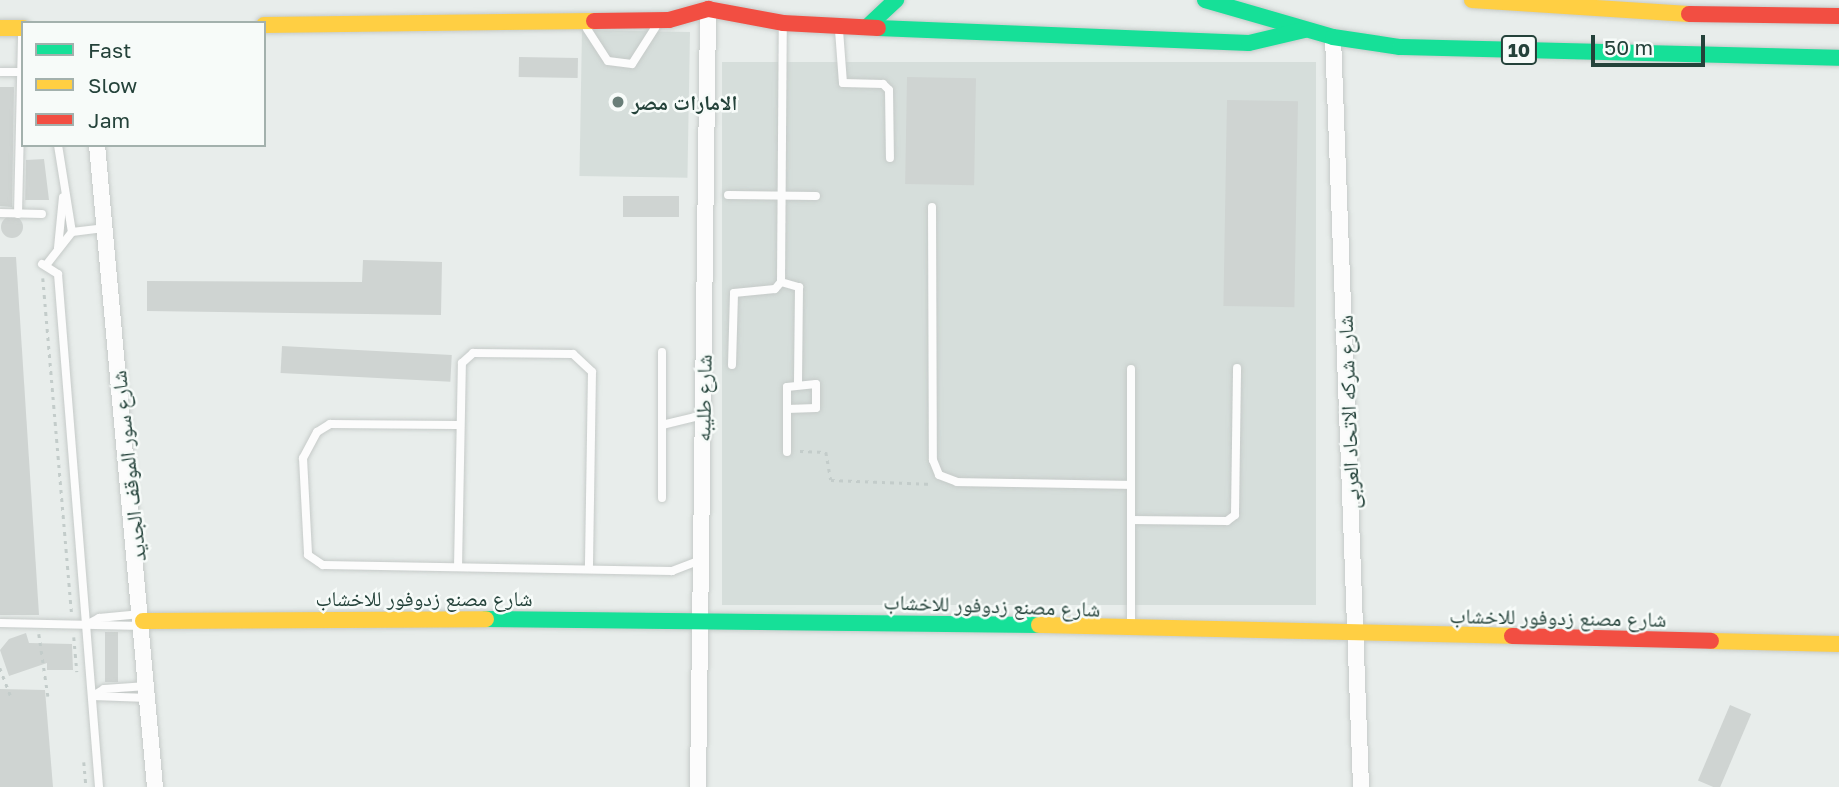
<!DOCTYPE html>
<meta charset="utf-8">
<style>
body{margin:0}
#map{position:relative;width:1839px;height:787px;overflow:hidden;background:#e8edeb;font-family:"Golos Text","Noto Naskh Arabic",sans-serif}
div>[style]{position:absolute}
.built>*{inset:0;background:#d6dedb;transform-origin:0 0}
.building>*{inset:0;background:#cfd4d2;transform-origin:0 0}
.round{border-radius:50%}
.path>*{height:2.5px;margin-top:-1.25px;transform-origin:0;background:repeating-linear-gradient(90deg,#c3ccca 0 3.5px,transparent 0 8.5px)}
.roads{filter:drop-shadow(0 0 2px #c5cac8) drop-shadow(0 0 2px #c5cac8)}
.lane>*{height:8px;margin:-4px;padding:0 4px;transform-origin:4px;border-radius:4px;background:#fcfcfc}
.street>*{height:16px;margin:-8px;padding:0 8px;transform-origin:8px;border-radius:8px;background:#fcfcfc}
.fast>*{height:16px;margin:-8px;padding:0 8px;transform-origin:8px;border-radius:8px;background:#16e098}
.slow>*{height:16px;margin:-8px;padding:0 8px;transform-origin:8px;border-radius:8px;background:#ffcf43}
.jam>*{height:16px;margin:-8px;padding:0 8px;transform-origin:8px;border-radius:8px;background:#f24e42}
.dots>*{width:19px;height:19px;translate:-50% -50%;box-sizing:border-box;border:4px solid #f7fbf9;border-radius:50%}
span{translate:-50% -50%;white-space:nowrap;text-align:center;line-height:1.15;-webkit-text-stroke:5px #f7fbf9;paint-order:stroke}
.shield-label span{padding:2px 5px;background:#f7fbf9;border:2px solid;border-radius:5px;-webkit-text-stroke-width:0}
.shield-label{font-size:19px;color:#24423a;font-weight:700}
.poi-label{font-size:21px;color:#24423a;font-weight:700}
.left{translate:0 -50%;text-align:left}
.street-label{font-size:21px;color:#24423a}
.legend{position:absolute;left:21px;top:21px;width:245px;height:126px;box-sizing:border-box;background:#f7fbf9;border:2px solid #a3b1ad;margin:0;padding:9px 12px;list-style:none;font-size:21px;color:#24423a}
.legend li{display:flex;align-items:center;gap:14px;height:35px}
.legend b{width:35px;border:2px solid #a3b1ad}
.scale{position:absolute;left:1591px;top:35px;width:114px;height:32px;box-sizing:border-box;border:4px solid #24423a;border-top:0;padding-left:9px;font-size:21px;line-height:24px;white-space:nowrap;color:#24423a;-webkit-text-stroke:5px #f7fbf9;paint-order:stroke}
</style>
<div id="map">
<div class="built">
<i style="left:582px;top:30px;width:108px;height:146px;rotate:1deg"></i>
<i style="left:722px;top:62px;width:594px;height:543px"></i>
</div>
<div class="building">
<i style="left:519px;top:57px;width:59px;height:20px;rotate:1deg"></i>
<i style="left:907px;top:77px;width:69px;height:107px;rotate:1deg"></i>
<i style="clip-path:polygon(0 87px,14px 87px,12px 207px,0 206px)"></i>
<i style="left:1227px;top:100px;width:71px;height:206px;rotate:1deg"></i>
<i style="clip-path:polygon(44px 159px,49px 200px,25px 200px,25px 207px,26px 160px)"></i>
<i style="left:679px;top:196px;width:21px;height:56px;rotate:90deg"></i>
<i class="round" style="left:1px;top:216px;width:22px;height:22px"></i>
<i style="clip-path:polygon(0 257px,16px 257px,39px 615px,0 615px)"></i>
<i style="clip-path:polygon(363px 260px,442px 262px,441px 315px,147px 311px,147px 281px,362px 282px)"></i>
<i style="left:282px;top:346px;width:170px;height:27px;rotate:3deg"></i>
<i style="left:105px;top:632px;width:13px;height:50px"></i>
<i style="clip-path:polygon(26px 633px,29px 643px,72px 644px,73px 670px,47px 670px,47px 663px,9px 676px,0 650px,9px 639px)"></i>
<i style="clip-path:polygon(0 689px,45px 690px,53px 787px,0 787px)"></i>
<i style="left:1730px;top:705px;width:23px;height:82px;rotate:23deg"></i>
</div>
<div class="path">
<i style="left:43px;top:278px;width:336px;rotate:85.1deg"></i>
<i style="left:800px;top:451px;width:26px;rotate:2deg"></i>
<i style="left:826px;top:452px;width:28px;rotate:80deg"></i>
<i style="left:831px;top:480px;width:102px;rotate:2.2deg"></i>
<i style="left:39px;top:634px;width:63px;rotate:81.7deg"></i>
<i style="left:74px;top:637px;width:35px;rotate:85deg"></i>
<i style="left:0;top:668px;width:30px;rotate:69deg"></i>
<i style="left:84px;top:762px;width:25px;rotate:85deg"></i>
</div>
<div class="roads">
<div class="lane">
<i style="left:587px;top:29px;width:38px;rotate:57deg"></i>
<i style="left:608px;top:61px;width:24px;rotate:7deg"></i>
<i style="left:632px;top:64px;width:43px;rotate:-57.4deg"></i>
<i style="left:839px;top:30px;width:53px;rotate:85.7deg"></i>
<i style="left:843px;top:83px;width:40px;rotate:1.4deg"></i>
<i style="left:883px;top:84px;width:8px;rotate:45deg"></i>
<i style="left:889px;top:90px;width:68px;rotate:89.2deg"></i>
<i style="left:0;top:72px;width:21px"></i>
<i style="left:58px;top:145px;width:88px;rotate:80.9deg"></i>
<i style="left:728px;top:195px;width:88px;rotate:0.7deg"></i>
<i style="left:932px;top:207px;width:253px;rotate:89.8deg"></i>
<i style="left:933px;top:460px;width:16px;rotate:68deg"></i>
<i style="left:939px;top:475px;width:19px;rotate:21deg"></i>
<i style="left:957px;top:482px;width:174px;rotate:1deg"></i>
<i style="left:0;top:213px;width:42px;rotate:1.4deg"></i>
<i style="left:18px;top:214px;width:183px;rotate:-88.7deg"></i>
<i style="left:58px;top:248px;width:51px;rotate:-84.4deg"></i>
<i style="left:42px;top:264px;width:19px;rotate:32deg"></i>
<i style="left:58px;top:274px;width:515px;rotate:85.43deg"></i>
<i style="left:47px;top:264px;width:41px;rotate:-52deg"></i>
<i style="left:72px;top:232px;width:32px;rotate:-7deg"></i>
<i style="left:781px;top:282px;width:19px;rotate:16deg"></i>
<i style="left:799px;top:287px;width:95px;rotate:90.6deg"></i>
<i style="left:732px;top:365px;width:72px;rotate:-88.4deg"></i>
<i style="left:734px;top:293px;width:41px;rotate:-5.6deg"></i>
<i style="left:775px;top:289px;width:9px;rotate:-49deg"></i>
<i style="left:781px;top:282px;width:256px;rotate:-89.6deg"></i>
<i style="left:457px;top:425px;width:127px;rotate:-179.5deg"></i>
<i style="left:330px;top:424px;width:15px;rotate:148deg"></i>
<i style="left:317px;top:432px;width:30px;rotate:118deg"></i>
<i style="left:303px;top:458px;width:97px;rotate:87deg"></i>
<i style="left:308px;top:555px;width:18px;rotate:34deg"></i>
<i style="left:323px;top:565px;width:349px;rotate:1deg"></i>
<i style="left:672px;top:571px;width:31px;rotate:-21deg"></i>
<i style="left:662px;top:425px;width:42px;rotate:-13.7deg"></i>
<i style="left:787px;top:452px;width:65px;rotate:-90deg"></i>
<i style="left:787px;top:387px;width:29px;rotate:-6deg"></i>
<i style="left:816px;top:384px;width:24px;rotate:90deg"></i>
<i style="left:816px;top:408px;width:29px;rotate:178deg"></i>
<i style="left:662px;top:498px;width:146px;rotate:-90deg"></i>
<i style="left:1131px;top:520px;width:96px;rotate:0.6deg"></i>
<i style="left:1227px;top:521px;width:10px;rotate:-37deg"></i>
<i style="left:1235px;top:515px;width:147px;rotate:-89.2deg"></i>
<i style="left:458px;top:567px;width:204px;rotate:-88.9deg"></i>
<i style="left:462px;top:363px;width:15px;rotate:-42deg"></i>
<i style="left:473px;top:353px;width:100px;rotate:0.6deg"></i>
<i style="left:573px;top:354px;width:26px;rotate:43deg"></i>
<i style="left:592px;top:372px;width:197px;rotate:90.9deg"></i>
<i style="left:0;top:623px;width:143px;rotate:1.2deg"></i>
<i style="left:1131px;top:624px;width:255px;rotate:-90deg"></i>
<i style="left:86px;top:625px;width:15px;rotate:-28deg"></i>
<i style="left:99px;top:618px;width:42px;rotate:-5.4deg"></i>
<i style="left:93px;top:696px;width:13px;rotate:-32deg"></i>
<i style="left:104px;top:689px;width:43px;rotate:-4deg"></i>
<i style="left:93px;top:696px;width:55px;rotate:2.1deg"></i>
</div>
<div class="street">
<i style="left:1333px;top:37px;width:751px;rotate:87.86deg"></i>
<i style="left:97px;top:145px;width:645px;rotate:84.84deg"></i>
<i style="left:698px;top:787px;width:778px;rotate:-89.26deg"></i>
</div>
<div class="fast">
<i style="left:1205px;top:0;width:133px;rotate:16.1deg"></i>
<i style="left:1333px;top:37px;width:68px;rotate:8.5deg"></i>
<i style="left:1400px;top:47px;width:439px;rotate:1.4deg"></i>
<i style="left:867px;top:27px;width:40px;rotate:-43deg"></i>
<i style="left:878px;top:28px;width:371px;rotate:2.3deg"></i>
<i style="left:1249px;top:43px;width:57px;rotate:-13.3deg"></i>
<i style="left:486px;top:619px;width:553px;rotate:0.62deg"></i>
</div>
<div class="slow">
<i style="left:1472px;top:0;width:217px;rotate:3.7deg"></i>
<i style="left:264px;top:25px;width:330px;rotate:-0.7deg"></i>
<i style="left:0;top:28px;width:23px"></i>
<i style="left:143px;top:621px;width:343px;rotate:-0.3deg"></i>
<i style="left:1039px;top:625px;width:473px;rotate:1.3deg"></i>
<i style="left:1711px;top:641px;width:128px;rotate:1.3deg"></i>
</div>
<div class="jam">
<i style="left:1689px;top:14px;width:150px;rotate:0.8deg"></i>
<i style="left:594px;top:21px;width:75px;rotate:-0.8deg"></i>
<i style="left:669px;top:20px;width:41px;rotate:-15.8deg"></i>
<i style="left:708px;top:9px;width:76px;rotate:10.6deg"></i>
<i style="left:783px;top:23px;width:95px;rotate:3deg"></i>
<i style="left:1512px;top:636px;width:199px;rotate:1.4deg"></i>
</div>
</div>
<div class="dots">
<i style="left:618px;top:102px;background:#697e78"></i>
</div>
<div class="shield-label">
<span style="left:1519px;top:50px">10</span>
</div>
<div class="poi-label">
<span class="left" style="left:632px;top:102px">الامارات مصر</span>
</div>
<div class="street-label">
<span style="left:703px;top:398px;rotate:-89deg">شارع طليبه</span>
<span style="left:1348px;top:412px;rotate:-92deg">شارع شركه الاتحاد العربى</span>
<span style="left:128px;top:466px;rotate:-96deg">شارع سور الموقف الجديد</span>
<span style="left:424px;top:598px">شارع مصنع زدوفور للاخشاب</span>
<span style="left:992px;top:605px;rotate:2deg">شارع مصنع زدوفور للاخشاب</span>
<span style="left:1558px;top:617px;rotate:1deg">شارع مصنع زدوفور للاخشاب</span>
</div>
<ul class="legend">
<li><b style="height:9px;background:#16e098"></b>Fast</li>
<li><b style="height:9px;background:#ffcf43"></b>Slow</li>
<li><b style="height:9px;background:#f24e42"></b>Jam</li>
</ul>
<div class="scale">50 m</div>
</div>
